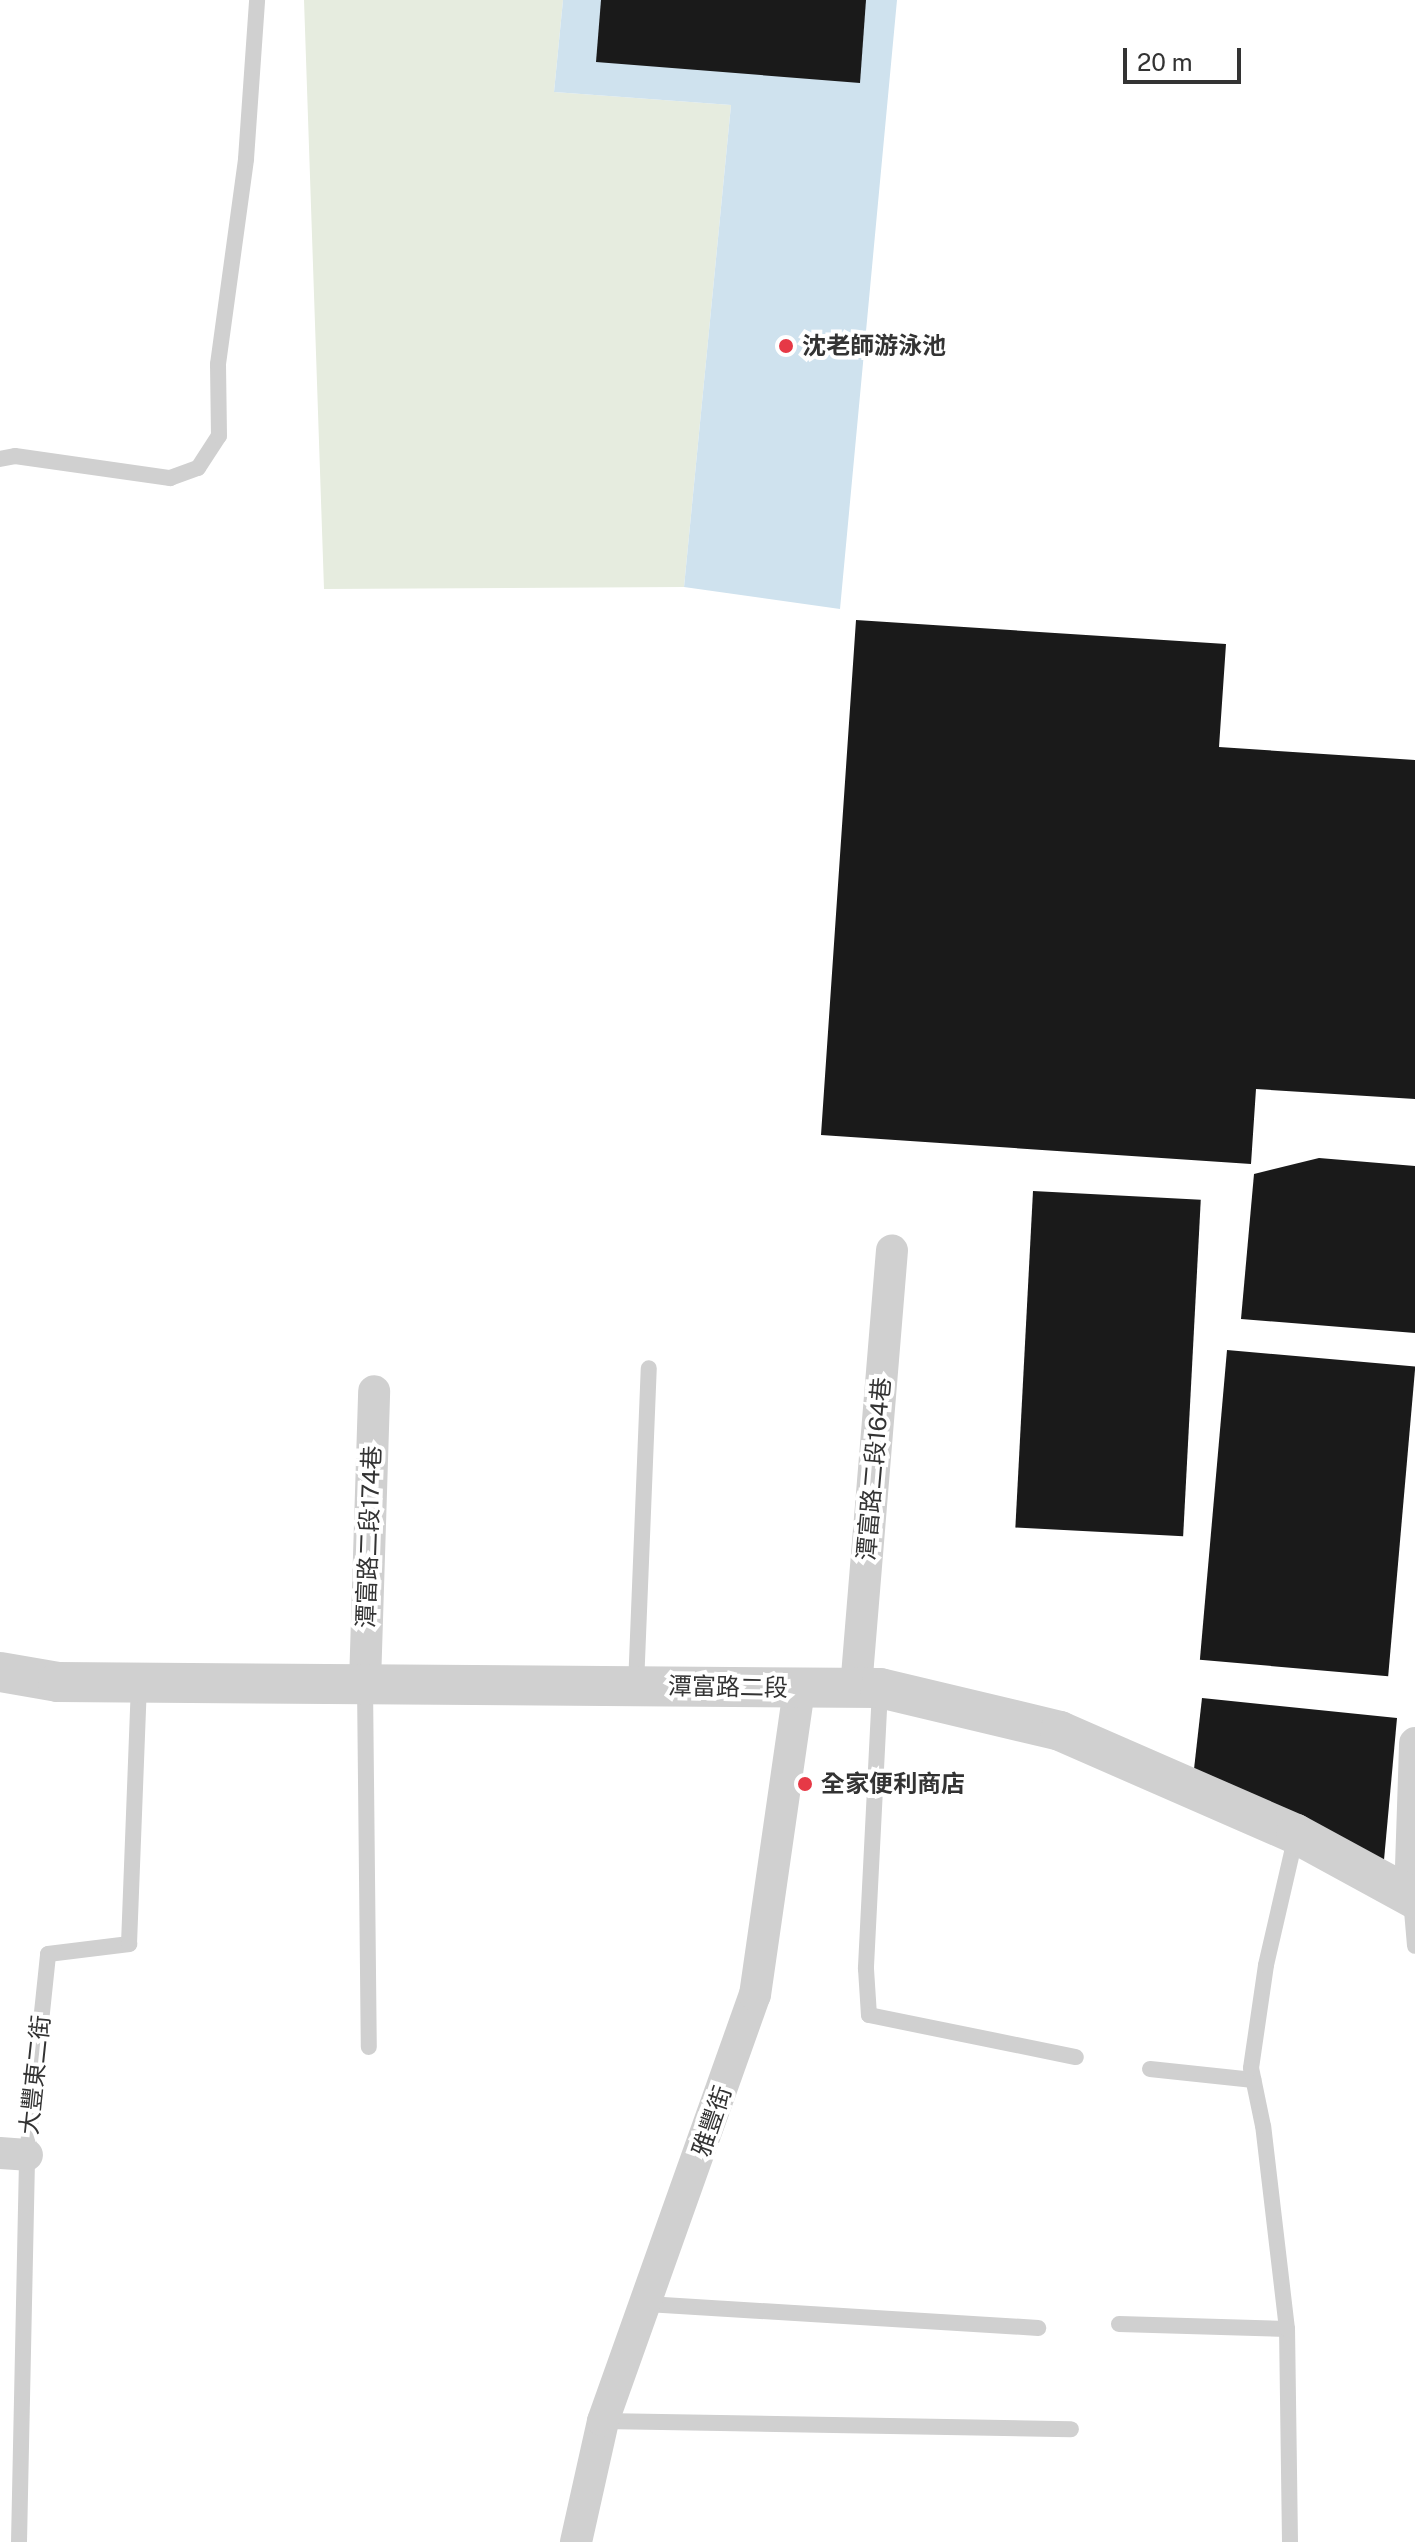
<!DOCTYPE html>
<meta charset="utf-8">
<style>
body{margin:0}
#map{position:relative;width:1415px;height:2542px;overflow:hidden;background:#fff;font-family:"Public Sans","Noto Sans TC",sans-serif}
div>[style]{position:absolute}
.green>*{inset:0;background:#e6ecdf}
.water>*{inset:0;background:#cfe2ee}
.building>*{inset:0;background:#1a1a1a;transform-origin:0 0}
.service>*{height:16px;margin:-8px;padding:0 8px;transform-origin:8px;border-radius:8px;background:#d0d0d0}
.minor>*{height:32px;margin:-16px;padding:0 16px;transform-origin:16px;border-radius:16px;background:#d0d0d0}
.tertiary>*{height:40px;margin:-20px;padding:0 20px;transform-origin:20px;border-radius:20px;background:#d0d0d0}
.dots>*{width:22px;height:22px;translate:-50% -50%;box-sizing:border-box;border:4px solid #fff;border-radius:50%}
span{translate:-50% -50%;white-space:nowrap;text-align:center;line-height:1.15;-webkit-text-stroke:8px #fff;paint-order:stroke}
.poi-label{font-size:24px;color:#333;font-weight:700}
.left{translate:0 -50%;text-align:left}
.street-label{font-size:24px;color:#333}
.scale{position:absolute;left:1123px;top:48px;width:118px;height:36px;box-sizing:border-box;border:4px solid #333;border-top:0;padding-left:10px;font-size:24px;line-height:28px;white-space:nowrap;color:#333;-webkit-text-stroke:6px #fff;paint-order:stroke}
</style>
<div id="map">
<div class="green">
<i style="clip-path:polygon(304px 0,563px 0,554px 92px,731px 105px,684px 587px,324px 589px)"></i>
</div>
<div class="water">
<i style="clip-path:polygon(563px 0,897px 0,840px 609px,684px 587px,731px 105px,554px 92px)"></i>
</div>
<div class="building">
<i style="clip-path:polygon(601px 0,866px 0,860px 83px,596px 62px)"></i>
<i style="clip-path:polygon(856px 620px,1226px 644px,1219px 747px,1415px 760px,1415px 1099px,1256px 1089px,1251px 1164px,821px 1135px)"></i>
<i style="clip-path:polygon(1319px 1158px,1415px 1166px,1415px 1333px,1241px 1319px,1254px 1174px)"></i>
<i style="left:1033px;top:1191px;width:168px;height:337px;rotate:3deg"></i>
<i style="left:1227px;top:1350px;width:189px;height:311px;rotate:5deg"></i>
<i style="clip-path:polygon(1202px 1698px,1397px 1718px,1384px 1860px,1192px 1787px)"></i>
</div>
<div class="service">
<i style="left:0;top:459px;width:15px;rotate:-11deg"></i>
<i style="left:15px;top:456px;width:157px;rotate:8.1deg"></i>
<i style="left:170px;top:478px;width:30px;rotate:-20deg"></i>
<i style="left:198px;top:468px;width:38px;rotate:-57deg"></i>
<i style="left:219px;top:436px;width:72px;rotate:-90.8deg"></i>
<i style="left:218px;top:364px;width:207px;rotate:-82.2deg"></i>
<i style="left:246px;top:159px;width:159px;rotate:-86deg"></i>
<i style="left:365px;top:1685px;width:362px;rotate:89.4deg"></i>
<i style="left:636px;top:1686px;width:318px;rotate:-87.7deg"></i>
<i style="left:880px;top:1690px;width:279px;rotate:92.9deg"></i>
<i style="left:866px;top:1969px;width:46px;rotate:86.3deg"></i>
<i style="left:869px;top:2015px;width:211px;rotate:11.5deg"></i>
<i style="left:1411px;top:1899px;width:47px;rotate:85.1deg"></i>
<i style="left:1150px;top:2069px;width:104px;rotate:6.1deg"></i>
<i style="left:647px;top:2304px;width:392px;rotate:3.5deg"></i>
<i style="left:1119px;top:2324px;width:168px;rotate:1.7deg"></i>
<i style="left:603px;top:2421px;width:468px;rotate:1deg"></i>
<i style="left:19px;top:2542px;width:387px;rotate:-88.8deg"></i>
<i style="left:27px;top:2155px;width:202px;rotate:-84deg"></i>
<i style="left:48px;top:1954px;width:82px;rotate:-7deg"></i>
<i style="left:129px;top:1944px;width:263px;rotate:-87.8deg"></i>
<i style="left:1290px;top:2542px;width:213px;rotate:-90.8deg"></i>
<i style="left:1287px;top:2329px;width:204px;rotate:-96.7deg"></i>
<i style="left:1263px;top:2126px;width:59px;rotate:-101.7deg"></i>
<i style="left:1251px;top:2068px;width:104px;rotate:-81.7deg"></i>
<i style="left:1266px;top:1965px;width:133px;rotate:-77deg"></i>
</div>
<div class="minor">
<i style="left:365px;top:1683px;width:292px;rotate:-88.2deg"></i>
<i style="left:856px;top:1688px;width:439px;rotate:-85.3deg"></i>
<i style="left:1410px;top:1897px;width:154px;rotate:-88.1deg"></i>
<i style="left:0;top:2153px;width:27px;rotate:4deg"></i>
<i style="left:576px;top:2542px;width:124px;rotate:-77.4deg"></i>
<i style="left:603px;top:2421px;width:452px;rotate:-70.4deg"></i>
<i style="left:755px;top:1995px;width:310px;rotate:-81.8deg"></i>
</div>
<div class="tertiary">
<i style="left:0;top:1672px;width:59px;rotate:9.8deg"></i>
<i style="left:58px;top:1682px;width:822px;rotate:0.42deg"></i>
<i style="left:880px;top:1688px;width:185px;rotate:13.4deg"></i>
<i style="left:1060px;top:1731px;width:257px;rotate:23.6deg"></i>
<i style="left:1296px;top:1834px;width:136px;rotate:28.6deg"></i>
</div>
<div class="dots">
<i style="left:786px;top:346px;background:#e63946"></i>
<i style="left:805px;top:1784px;background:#e63946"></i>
</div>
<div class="poi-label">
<span class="left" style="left:802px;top:346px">沈老師游泳池</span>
<span class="left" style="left:821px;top:1784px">全家便利商店</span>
</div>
<div class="street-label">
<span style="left:874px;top:1469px;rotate:-85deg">潭富路二段164巷</span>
<span style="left:369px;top:1537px;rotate:-88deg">潭富路二段174巷</span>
<span style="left:728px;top:1687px;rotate:1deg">潭富路二段</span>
<span style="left:35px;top:2075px;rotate:-84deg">大豐東二街</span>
<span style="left:712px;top:2121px;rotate:-71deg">雅豐街</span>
</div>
<div class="scale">20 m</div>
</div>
